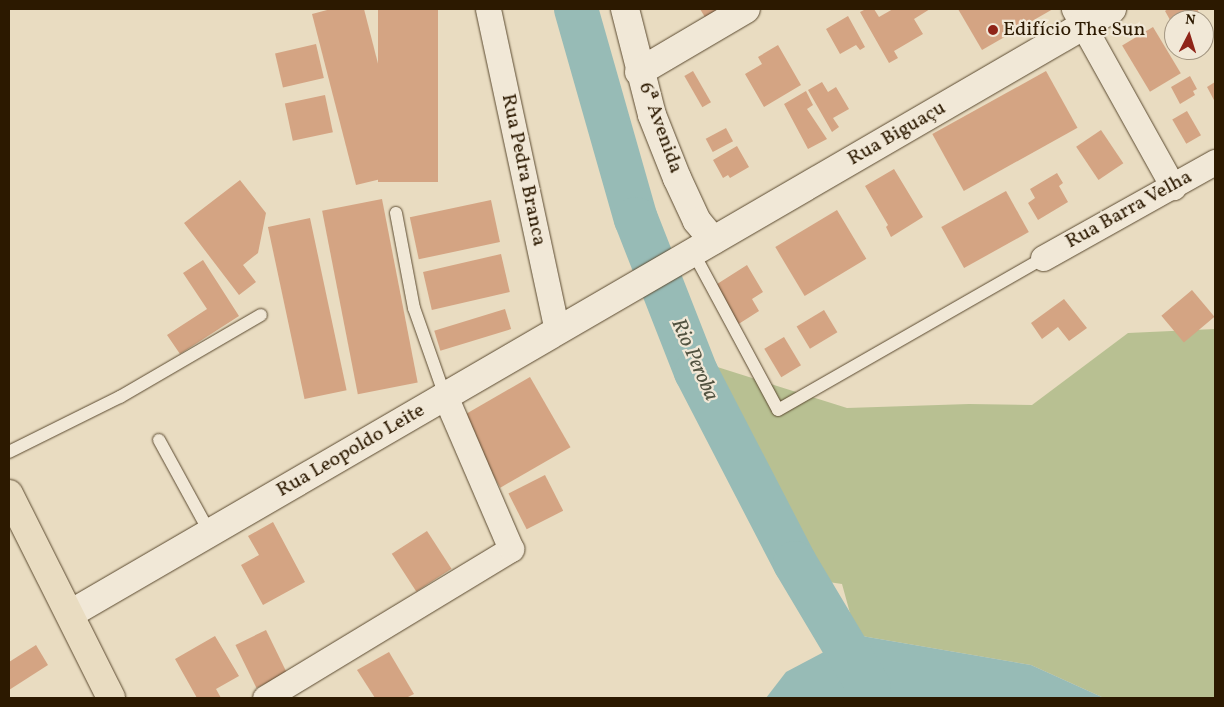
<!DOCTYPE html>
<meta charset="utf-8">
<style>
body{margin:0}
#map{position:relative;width:1224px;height:707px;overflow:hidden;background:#e9dcc1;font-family:Vollkorn,serif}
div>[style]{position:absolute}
.green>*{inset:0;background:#b8c092}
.water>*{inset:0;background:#97bbb6}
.river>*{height:44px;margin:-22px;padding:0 22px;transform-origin:22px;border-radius:22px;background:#97bbb6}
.building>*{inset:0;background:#d4a483;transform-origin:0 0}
.roads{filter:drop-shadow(0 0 1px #5b4a30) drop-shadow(0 0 1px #5b4a30)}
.service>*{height:12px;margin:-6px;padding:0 6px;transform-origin:6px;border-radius:6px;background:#f1e8d7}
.minor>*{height:25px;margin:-12.5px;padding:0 12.5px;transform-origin:12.5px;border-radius:12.5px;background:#f1e8d7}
.tertiary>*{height:28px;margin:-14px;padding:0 14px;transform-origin:14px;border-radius:14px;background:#f1e8d7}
.primary>*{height:28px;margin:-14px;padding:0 14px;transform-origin:14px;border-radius:14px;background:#e9dcc1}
.dots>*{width:14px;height:14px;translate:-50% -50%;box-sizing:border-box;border:2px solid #f1e8d7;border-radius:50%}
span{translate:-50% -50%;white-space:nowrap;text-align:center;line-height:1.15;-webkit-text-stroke:4.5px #f1e8d7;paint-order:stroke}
.poi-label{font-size:20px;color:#2c1900}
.left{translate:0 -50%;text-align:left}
.street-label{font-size:20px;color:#2c1900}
.water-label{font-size:21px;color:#515240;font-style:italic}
.frame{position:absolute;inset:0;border:10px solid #2c1900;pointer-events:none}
.north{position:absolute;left:1164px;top:10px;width:50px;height:50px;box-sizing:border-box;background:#f1e8d7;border:1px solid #a29581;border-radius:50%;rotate:5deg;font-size:14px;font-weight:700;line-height:20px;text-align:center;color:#2c1900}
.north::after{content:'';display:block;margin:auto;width:18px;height:22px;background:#8f2418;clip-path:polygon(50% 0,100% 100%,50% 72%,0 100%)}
</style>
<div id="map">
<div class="green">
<i style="clip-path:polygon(1215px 329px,1215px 698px,1104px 698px,1031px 665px,856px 635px,842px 584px,808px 579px,711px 365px,847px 408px,969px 404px,1032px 405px,1128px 333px)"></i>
</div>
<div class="water">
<i style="clip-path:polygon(856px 635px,1031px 665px,1104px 698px,766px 698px,786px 672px)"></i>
</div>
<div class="river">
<i style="left:576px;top:9px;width:218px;rotate:74.1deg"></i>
<i style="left:636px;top:219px;width:164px;rotate:68.6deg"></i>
<i style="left:696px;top:372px;width:215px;rotate:62.6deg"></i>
<i style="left:795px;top:563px;width:144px;rotate:59.2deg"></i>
</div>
<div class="building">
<i style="clip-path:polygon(331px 9px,364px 9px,406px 173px,356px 185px,312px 14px)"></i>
<i style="left:378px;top:9px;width:60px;height:173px"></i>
<i style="clip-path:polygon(700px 9px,720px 9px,708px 22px)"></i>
<i style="clip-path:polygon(866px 9px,874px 9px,879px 17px,893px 9px,930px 9px,914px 19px,923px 34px,894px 51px,898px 58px,889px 63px,860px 12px)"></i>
<i style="clip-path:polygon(958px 9px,1053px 9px,982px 50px)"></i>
<i style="clip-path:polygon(1168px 9px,1197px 9px,1203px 20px,1174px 20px,1174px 27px,1165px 11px)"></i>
<i style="clip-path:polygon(848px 16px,865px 47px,860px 50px,856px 45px,840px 54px,826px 29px)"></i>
<i style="left:1153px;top:27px;width:54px;height:36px;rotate:59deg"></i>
<i style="left:316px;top:44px;width:35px;height:42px;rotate:77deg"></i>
<i style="clip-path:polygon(778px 45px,801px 85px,764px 107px,745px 74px,762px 64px,758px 57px)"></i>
<i style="left:693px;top:71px;width:36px;height:10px;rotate:60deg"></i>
<i style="left:1046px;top:71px;width:65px;height:130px;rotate:61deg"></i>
<i style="clip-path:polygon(1190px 76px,1197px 89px,1193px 91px,1195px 95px,1180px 104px,1171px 87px)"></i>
<i style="clip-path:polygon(822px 82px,828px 92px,836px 87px,849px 109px,833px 118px,839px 127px,832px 132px,808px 90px)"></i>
<i style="clip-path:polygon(1215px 82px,1215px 102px,1207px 87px)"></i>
<i style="clip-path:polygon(806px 91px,813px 105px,807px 109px,827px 139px,808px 149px,784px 104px)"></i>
<i style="left:325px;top:95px;width:38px;height:41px;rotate:78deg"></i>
<i style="left:1187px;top:111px;width:28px;height:17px;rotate:60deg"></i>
<i style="left:726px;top:128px;width:15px;height:23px;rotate:62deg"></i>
<i style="left:1101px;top:130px;width:40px;height:30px;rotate:56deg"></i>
<i style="clip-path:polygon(737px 146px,749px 167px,730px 178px,728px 175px,723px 178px,713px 160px)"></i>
<i style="clip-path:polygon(894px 169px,923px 217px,891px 237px,886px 227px,888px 225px,865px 186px)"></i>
<i style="clip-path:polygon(1057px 173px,1063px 183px,1059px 186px,1068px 202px,1038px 220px,1028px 203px,1035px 198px,1030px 189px)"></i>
<i style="clip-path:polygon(240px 180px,266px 213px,258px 253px,243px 265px,256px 282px,239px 295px,184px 223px)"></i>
<i style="left:1006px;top:191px;width:47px;height:74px;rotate:61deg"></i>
<i style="left:382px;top:199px;width:187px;height:61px;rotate:79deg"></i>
<i style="left:491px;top:200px;width:43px;height:83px;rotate:78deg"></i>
<i style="left:837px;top:210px;width:57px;height:72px;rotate:59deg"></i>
<i style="left:310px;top:218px;width:176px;height:43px;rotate:78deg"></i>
<i style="left:501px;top:254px;width:39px;height:80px;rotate:77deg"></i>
<i style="clip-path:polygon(203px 260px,239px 316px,180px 354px,167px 335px,207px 309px,183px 273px)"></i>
<i style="clip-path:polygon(747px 265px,763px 292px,752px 299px,759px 311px,737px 325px,714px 286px)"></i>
<i style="left:1192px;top:290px;width:35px;height:40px;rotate:50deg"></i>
<i style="clip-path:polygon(1064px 299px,1087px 328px,1069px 341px,1058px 327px,1042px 339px,1031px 323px)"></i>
<i style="left:505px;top:309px;width:21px;height:74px;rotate:73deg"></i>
<i style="left:824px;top:310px;width:26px;height:32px;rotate:59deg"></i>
<i style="left:784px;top:337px;width:33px;height:23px;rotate:59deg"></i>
<i style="left:530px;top:377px;width:81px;height:81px;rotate:60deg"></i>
<i style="left:545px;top:475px;width:40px;height:41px;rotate:63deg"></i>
<i style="clip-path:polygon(273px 522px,305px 582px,263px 605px,241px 565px,259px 555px,248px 536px)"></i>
<i style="left:427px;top:531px;width:45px;height:42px;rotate:57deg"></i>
<i style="left:266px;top:630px;width:48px;height:34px;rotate:64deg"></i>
<i style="clip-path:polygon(215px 636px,239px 676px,216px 689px,221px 698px,197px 698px,175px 659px)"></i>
<i style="clip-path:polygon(36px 645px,48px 665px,9px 690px,9px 662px)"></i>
<i style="clip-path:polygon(389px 652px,414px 694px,406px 698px,375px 698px,357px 670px)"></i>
</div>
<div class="roads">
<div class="service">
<i style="left:396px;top:213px;width:97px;rotate:79.3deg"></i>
<i style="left:414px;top:308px;width:93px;rotate:70.6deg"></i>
<i style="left:693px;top:252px;width:179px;rotate:61.7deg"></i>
<i style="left:778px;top:410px;width:305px;rotate:-29.8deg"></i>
<i style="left:159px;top:440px;width:106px;rotate:61.3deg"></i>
<i style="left:9px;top:452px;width:124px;rotate:-26.4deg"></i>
<i style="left:120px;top:397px;width:163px;rotate:-30.2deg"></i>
</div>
<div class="minor">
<i style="left:488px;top:9px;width:329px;rotate:77.9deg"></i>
<i style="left:1074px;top:9px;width:204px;rotate:60.9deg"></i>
<i style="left:1043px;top:258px;width:197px;rotate:-29.2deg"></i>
<i style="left:265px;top:698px;width:288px;rotate:-31.2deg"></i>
<i style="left:511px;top:549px;width:167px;rotate:-113.3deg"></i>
</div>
<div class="tertiary">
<i style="left:625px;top:9px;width:109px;rotate:75.7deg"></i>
<i style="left:652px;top:115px;width:68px;rotate:68.4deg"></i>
<i style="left:677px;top:178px;width:47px;rotate:65.1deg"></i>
<i style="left:697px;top:221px;width:25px;rotate:50deg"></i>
<i style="left:639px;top:72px;width:124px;rotate:-30.5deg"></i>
<i style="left:70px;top:614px;width:1205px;rotate:-30.14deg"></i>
</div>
<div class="primary">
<i style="left:9px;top:494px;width:228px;rotate:63.4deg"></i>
</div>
</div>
<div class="dots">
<i style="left:993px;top:30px;background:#8f2418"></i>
</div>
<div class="poi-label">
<span class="left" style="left:1003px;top:30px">Edifício The Sun</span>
</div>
<div class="street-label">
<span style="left:660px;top:128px;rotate:70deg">6ª Avenida</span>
<span style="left:897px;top:134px;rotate:-30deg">Rua Biguaçu</span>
<span style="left:523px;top:170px;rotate:78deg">Rua Pedra Branca</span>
<span style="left:1129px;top:210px;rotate:-29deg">Rua Barra Velha</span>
<span style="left:351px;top:451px;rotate:-30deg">Rua Leopoldo Leite</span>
</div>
<div class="water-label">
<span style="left:694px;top:360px;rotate:66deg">Rio Peroba</span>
</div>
<div class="frame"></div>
<div class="north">N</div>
</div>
